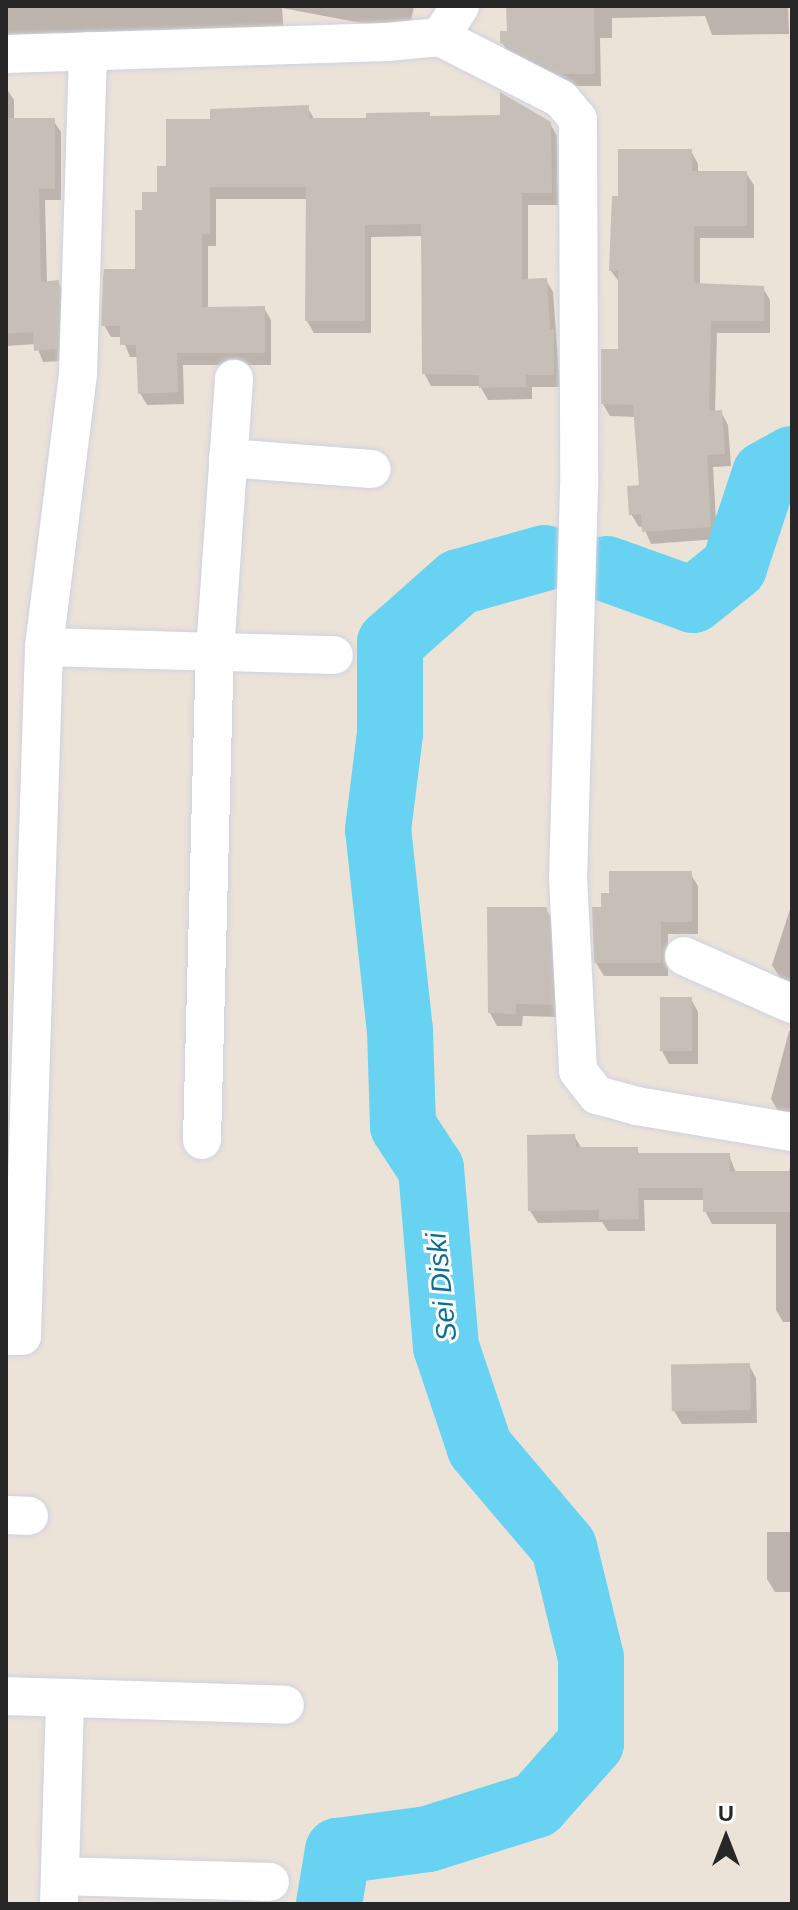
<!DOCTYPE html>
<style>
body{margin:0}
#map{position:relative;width:798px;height:1910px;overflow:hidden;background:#ebe2d8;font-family:Helvetica,sans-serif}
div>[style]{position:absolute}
.shadow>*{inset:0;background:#0003}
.river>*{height:66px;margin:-33px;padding:0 33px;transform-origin:33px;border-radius:33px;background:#67d2f1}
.building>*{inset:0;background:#c6bfb8;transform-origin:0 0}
.roads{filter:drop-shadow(0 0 2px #cdd2e1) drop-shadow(0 0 2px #cdd2e1)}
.minor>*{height:38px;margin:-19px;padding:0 19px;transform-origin:19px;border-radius:19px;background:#fff}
span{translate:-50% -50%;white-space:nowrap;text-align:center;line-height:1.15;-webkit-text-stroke:6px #fff;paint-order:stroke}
.water-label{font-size:28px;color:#0a6e99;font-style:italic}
.frame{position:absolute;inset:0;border:8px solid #272727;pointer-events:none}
.north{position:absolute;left:686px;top:1798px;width:80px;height:80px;-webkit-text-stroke:6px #fff;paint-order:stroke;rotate:0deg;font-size:22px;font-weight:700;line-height:32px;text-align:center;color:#272727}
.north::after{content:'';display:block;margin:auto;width:28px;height:36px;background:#272727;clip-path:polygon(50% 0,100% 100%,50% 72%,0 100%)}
</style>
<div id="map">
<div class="shadow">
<i style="clip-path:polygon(6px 6px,414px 6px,409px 32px,282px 8px,284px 32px,6px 38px)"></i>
<i style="clip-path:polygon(508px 6px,788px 6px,789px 34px,712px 35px,705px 16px,612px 18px,612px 38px,600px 38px,601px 86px,570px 86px,509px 55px,502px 42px,509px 33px)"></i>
<i style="clip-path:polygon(6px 88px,14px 100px,14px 120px,53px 120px,61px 132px,61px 200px,45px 200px,47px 283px,58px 282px,65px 294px,63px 361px,43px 362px,36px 344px,6px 346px)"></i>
<i style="clip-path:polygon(307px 107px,315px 120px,431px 118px,550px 123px,557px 136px,558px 205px,528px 205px,528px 281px,546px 280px,553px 292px,560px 387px,532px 387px,532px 399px,488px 400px,480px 386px,431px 386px,424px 373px,423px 236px,371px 237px,371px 333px,314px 333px,307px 321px,308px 199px,216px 199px,216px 246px,208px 246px,208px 309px,264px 308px,271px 320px,271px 365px,183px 365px,184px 404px,147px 405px,140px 393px,138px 357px,130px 357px,122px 337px,111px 337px,104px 325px,137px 271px,144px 212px,159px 194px,168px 168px,212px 121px)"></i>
<i style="clip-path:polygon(691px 151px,698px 164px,698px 173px,746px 173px,754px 185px,754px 238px,700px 238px,700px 286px,763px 288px,770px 300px,770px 333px,717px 333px,715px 413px,721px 412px,728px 425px,731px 466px,713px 467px,717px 539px,651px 544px,643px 526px,639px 527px,631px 514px,641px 486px,636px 417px,610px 416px,603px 404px,620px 351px,620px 283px,611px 271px,620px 198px)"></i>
<i style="clip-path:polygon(690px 873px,698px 886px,698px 934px,668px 934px,668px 976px,604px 976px,596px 963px,603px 909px)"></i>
<i style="clip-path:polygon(792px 903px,792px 982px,780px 978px,772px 965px)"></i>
<i style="clip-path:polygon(546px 909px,554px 922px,559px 1017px,523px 1016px,522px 1026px,497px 1026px,490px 1013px)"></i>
<i style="clip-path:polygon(691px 999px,698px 1012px,698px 1064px,669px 1064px,662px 1051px)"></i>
<i style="clip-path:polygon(789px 1031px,792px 1032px,792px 1115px,778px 1111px,771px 1099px)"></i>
<i style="clip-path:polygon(574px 1136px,582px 1149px,637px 1149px,640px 1155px,729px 1155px,736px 1173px,789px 1173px,792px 1154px,792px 1322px,783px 1322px,776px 1310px,776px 1224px,712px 1224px,705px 1211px,705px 1200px,644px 1200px,645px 1231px,608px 1231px,602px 1222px,538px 1223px,530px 1211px)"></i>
<i style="clip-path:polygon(749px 1365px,756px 1378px,757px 1423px,682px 1424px,674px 1411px)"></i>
<i style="clip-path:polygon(767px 1532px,792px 1532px,792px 1592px,775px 1592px,767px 1579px)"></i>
</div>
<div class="river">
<i style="left:607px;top:569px;width:91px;rotate:19.8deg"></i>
<i style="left:693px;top:600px;width:53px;rotate:-38.8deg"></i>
<i style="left:734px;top:567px;width:98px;rotate:-71.6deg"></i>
<i style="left:765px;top:474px;width:31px;rotate:-29deg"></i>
<i style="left:329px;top:1904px;width:54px;rotate:-80.4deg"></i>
<i style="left:338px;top:1851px;width:91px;rotate:-7.6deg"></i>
<i style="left:428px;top:1839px;width:113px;rotate:-17.5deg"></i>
<i style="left:536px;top:1805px;width:83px;rotate:-48.4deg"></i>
<i style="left:591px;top:1743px;width:85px;rotate:-90deg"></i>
<i style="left:591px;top:1658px;width:114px;rotate:-103.7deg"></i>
<i style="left:564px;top:1547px;width:130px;rotate:-130.3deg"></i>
<i style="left:480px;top:1448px;width:107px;rotate:-108.6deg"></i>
<i style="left:446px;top:1347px;width:179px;rotate:-94.8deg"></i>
<i style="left:431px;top:1169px;width:51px;rotate:-123.1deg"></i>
<i style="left:403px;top:1126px;width:95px;rotate:-91.8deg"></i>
<i style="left:400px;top:1031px;width:202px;rotate:-96.2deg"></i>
<i style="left:378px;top:830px;width:98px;rotate:-82.9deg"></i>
<i style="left:390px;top:733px;width:90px;rotate:-90deg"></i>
<i style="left:390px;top:643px;width:92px;rotate:-41.5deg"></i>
<i style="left:459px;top:582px;width:89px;rotate:-15.6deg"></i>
</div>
<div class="building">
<i style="clip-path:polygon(506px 6px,594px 6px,595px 74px,561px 74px,500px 43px,500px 31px,507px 31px)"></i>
<i style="clip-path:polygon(500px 92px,551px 122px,552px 193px,522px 193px,522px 279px,547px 278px,550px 329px,554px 329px,554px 375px,526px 375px,526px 387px,479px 388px,479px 375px,422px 374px,421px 224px,365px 225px,365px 321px,305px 321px,306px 187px,210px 187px,210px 234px,202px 234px,202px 307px,265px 306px,265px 353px,177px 353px,178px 392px,138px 394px,136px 345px,120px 345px,120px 326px,101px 326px,103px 276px,104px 269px,135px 269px,135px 210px,142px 210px,142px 192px,157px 192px,157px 166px,166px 166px,166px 119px,210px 119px,210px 109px,309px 105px,309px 118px,366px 118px,366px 113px,430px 112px,430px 116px,500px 115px)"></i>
<i style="clip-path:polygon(6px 118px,55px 118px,55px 189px,39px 189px,41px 282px,59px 280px,57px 349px,34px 351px,33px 332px,6px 334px)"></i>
<i style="clip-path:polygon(618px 149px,692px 149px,692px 171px,747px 171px,747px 226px,694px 226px,694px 283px,764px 286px,764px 321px,711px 321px,709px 411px,722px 410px,725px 454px,707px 455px,711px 527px,642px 532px,641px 514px,629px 515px,627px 486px,639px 485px,633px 405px,601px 404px,601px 349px,618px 349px,618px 271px,609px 271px,612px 196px,618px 196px)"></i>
<i style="clip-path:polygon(609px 871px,692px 871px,692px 922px,661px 922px,661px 963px,594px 963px,592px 907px,601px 907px,601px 893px,609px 893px)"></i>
<i style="clip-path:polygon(487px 907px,547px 907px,553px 1005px,516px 1004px,516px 1014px,488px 1013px)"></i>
<i style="left:660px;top:997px;width:32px;height:54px"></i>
<i style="clip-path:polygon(575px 1134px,576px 1147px,638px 1147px,638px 1153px,730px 1153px,730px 1171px,792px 1171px,792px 1212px,703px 1212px,703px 1188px,638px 1188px,639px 1219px,599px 1220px,599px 1210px,528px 1211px,527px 1135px)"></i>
<i style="left:750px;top:1363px;width:47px;height:79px;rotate:89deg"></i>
</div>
<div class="roads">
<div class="minor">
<i style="left:440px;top:37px;width:136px;rotate:27.1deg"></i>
<i style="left:561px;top:99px;width:26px;rotate:50deg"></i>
<i style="left:578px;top:119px;width:368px;rotate:89.8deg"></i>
<i style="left:579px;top:487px;width:391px;rotate:91.6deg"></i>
<i style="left:568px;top:878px;width:193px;rotate:87deg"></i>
<i style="left:578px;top:1071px;width:31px;rotate:52deg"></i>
<i style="left:597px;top:1095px;width:41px;rotate:15.4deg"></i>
<i style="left:637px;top:1106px;width:157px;rotate:9.5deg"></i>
<i style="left:6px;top:54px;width:381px;rotate:-1.8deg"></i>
<i style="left:387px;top:42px;width:53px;rotate:-5.4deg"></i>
<i style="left:440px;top:37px;width:37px;rotate:-57deg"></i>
<i style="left:228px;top:458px;width:144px;rotate:4.4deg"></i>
<i style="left:44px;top:647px;width:290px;rotate:1.6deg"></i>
<i style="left:684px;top:956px;width:118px;rotate:24deg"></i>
<i style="left:202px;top:1140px;width:489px;rotate:-88.5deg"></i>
<i style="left:215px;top:651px;width:273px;rotate:-86deg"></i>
<i style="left:6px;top:1336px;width:16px"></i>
<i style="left:22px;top:1336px;width:689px;rotate:-88.17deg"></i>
<i style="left:44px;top:647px;width:276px;rotate:-82.9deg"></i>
<i style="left:78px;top:373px;width:322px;rotate:-88.2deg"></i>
<i style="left:6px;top:1515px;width:23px;rotate:2deg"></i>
<i style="left:6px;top:1696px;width:279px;rotate:1.8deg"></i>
<i style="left:60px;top:1876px;width:210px;rotate:1.6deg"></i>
<i style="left:59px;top:1904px;width:206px;rotate:-88.3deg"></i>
</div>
</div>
<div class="water-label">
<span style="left:442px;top:1287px;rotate:-96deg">Sei Diski</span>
</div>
<div class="frame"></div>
<div class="north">U</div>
</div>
